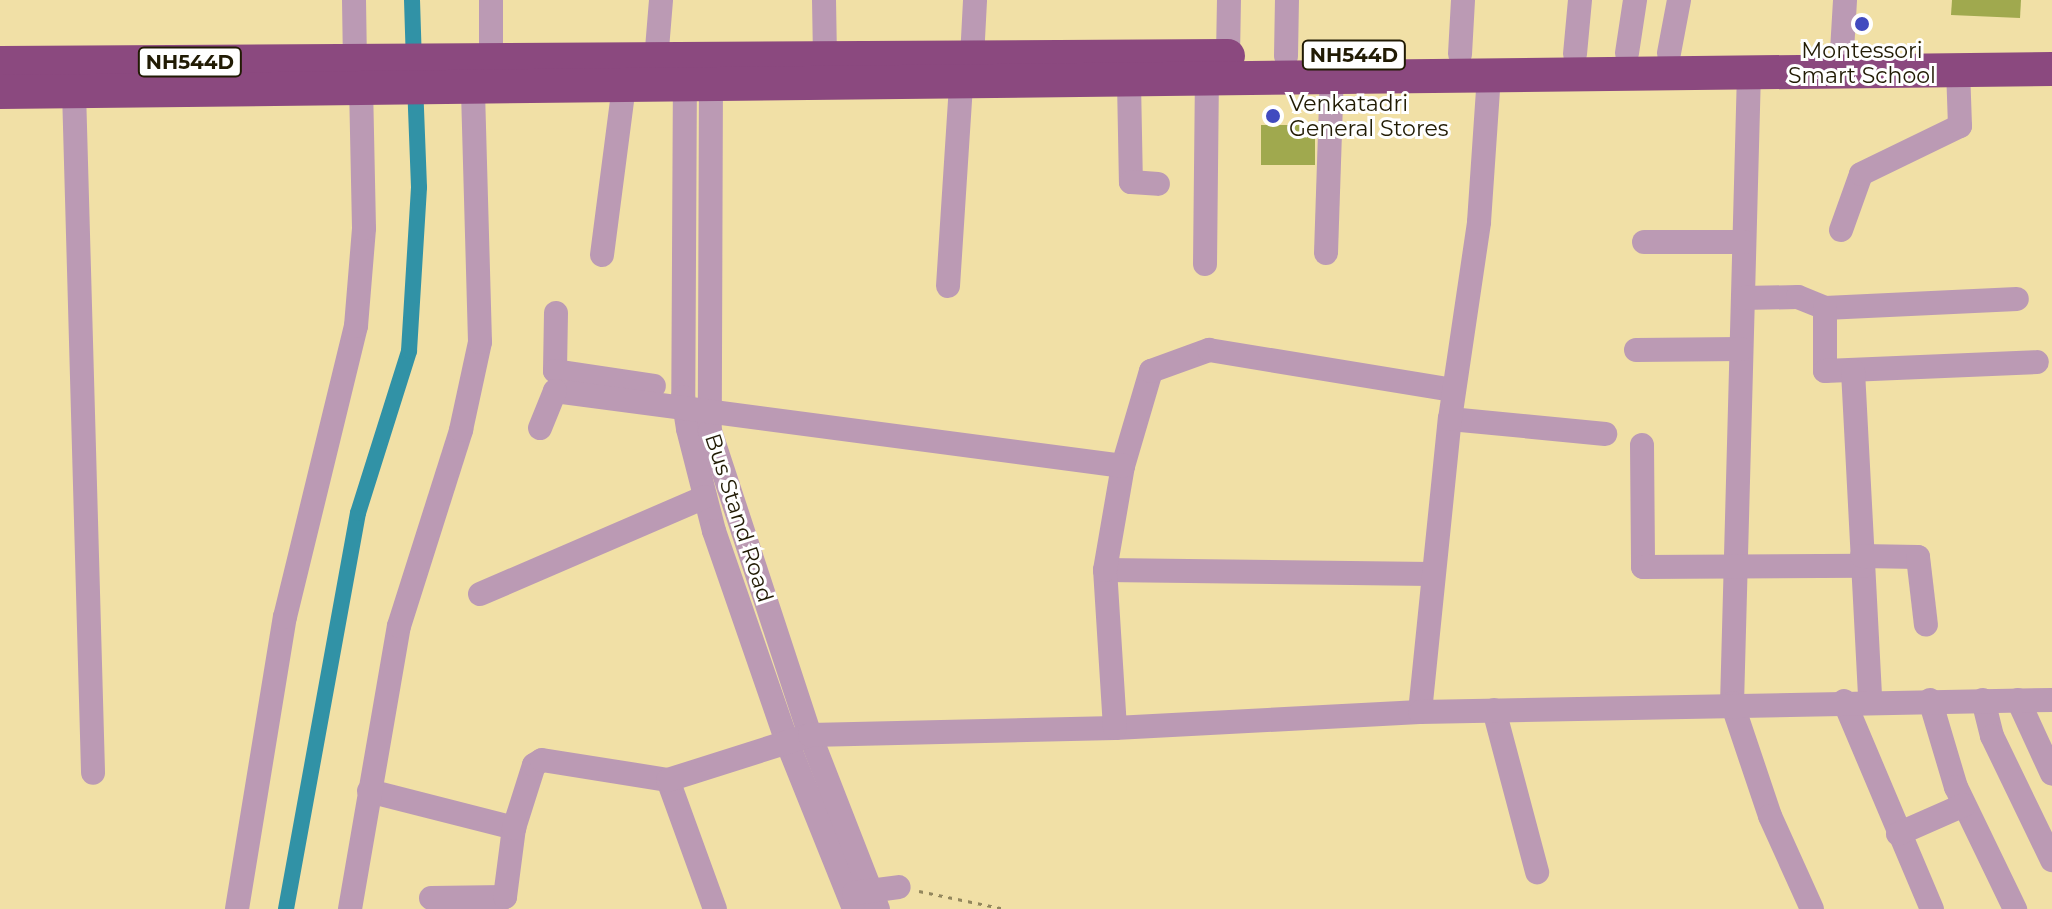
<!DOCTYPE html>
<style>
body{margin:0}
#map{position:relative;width:2052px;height:909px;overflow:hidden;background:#f1e0a6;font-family:Montserrat,sans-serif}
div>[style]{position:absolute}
.canal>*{height:16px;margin:-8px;padding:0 8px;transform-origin:8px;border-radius:8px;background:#3192a6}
.building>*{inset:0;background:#a0a94e;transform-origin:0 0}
.path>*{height:3px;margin-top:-1.5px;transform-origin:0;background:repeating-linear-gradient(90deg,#93875d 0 4px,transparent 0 10px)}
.minor>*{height:24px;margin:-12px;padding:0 12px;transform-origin:12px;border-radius:12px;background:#bb9ab4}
.highway>*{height:34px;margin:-17px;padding:0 17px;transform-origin:17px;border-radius:17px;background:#8b497f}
.dots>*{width:22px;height:22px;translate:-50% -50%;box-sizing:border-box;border:4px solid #fff;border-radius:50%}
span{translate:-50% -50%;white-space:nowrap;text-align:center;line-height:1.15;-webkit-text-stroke:6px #fff;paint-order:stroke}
.shield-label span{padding:2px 6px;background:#fff;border:2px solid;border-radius:6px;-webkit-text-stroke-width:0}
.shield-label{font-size:20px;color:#211b04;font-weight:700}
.poi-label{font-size:22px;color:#211b04}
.left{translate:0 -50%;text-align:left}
.street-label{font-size:22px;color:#211b04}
</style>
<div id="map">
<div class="canal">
<i style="left:412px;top:0;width:62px;rotate:88.2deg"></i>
<i style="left:286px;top:909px;width:402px;rotate:-79.7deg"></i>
<i style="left:358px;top:513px;width:170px;rotate:-72.5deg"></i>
<i style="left:409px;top:351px;width:164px;rotate:-86.5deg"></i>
<i style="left:419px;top:187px;width:102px;rotate:-92.2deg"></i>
</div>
<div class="building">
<i style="clip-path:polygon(1952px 0,2021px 0,2020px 18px,1951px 15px)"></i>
<i style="left:1261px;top:125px;width:54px;height:40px"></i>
</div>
<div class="path">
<i style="left:919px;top:891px;width:88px;rotate:11.8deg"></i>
</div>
<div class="minor">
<i style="left:354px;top:0;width:61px;rotate:89.1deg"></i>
<i style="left:491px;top:0;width:60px;rotate:90deg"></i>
<i style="left:824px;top:0;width:59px;rotate:89deg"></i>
<i style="left:1842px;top:51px;width:51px;rotate:-86.6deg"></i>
<i style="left:1627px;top:53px;width:54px;rotate:-81.4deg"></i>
<i style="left:1669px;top:53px;width:54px;rotate:-79.3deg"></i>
<i style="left:1460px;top:54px;width:54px;rotate:-86.8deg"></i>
<i style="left:1575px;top:54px;width:54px;rotate:-84.7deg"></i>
<i style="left:1228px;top:56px;width:56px;rotate:-89deg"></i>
<i style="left:1286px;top:56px;width:56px;rotate:-89deg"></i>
<i style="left:972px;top:58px;width:58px;rotate:-87deg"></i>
<i style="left:656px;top:61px;width:61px;rotate:-85.3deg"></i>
<i style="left:685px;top:68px;width:329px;rotate:90.3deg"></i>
<i style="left:683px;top:397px;width:32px;rotate:81deg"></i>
<i style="left:688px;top:429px;width:105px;rotate:75.7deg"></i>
<i style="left:714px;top:531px;width:223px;rotate:70.9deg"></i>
<i style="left:787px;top:742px;width:180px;rotate:68.1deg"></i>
<i style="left:711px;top:71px;width:360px;rotate:90.2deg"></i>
<i style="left:710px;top:431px;width:320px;rotate:71.8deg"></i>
<i style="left:810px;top:735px;width:187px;rotate:68.7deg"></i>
<i style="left:1749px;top:72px;width:631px;rotate:91.54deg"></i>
<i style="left:1732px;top:703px;width:119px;rotate:71.4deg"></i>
<i style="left:1770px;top:816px;width:102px;rotate:65.7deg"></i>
<i style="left:1129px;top:82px;width:100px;rotate:88.9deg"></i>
<i style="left:1131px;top:182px;width:27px;rotate:4deg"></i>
<i style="left:74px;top:91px;width:682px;rotate:88.4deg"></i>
<i style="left:1841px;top:230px;width:59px;rotate:-70.3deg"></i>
<i style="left:1861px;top:174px;width:110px;rotate:-25.9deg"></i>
<i style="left:1960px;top:126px;width:56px;rotate:-92deg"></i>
<i style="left:1644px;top:242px;width:100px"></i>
<i style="left:1326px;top:253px;width:177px;rotate:-88.1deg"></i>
<i style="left:602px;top:255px;width:170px;rotate:-82.6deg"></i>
<i style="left:1205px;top:264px;width:184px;rotate:-89.4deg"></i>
<i style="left:948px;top:286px;width:203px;rotate:-86.3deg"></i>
<i style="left:1743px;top:298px;width:55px;rotate:-1deg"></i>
<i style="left:1798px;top:297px;width:29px;rotate:22deg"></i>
<i style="left:1825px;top:308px;width:192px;rotate:-2.7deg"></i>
<i style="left:1825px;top:308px;width:63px;rotate:90deg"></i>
<i style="left:1825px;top:371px;width:212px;rotate:-2.4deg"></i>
<i style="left:556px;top:313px;width:58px;rotate:91deg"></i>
<i style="left:555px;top:371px;width:100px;rotate:8.6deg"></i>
<i style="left:1636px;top:350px;width:105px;rotate:-0.5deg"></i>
<i style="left:1853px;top:371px;width:329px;rotate:87deg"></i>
<i style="left:1450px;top:419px;width:156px;rotate:5.5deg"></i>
<i style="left:1642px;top:445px;width:122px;rotate:89.5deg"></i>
<i style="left:1643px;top:567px;width:220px;rotate:-0.3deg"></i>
<i style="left:1123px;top:466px;width:99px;rotate:-73.6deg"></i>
<i style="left:1151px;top:371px;width:62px;rotate:-19.9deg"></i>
<i style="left:1209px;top:350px;width:248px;rotate:9.3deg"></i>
<i style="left:1862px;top:556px;width:56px;rotate:1deg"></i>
<i style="left:1918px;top:557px;width:68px;rotate:83.3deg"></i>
<i style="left:1105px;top:570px;width:326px;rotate:0.7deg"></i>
<i style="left:480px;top:594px;width:245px;rotate:-23.3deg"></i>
<i style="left:1930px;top:700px;width:91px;rotate:73.4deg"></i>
<i style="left:1956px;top:787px;width:136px;rotate:64.2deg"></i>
<i style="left:1983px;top:700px;width:37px;rotate:76deg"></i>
<i style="left:1992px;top:736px;width:138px;rotate:64.2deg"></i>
<i style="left:2018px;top:700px;width:81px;rotate:65.3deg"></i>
<i style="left:1844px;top:701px;width:226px;rotate:67.1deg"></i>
<i style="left:1494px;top:710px;width:168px;rotate:75.1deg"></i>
<i style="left:1420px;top:712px;width:295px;rotate:-84.2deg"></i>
<i style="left:1450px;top:419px;width:199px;rotate:-81.6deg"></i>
<i style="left:1479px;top:222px;width:147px;rotate:-86.1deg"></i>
<i style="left:1115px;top:728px;width:305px;rotate:-3deg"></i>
<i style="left:1420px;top:712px;width:632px;rotate:-1.09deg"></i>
<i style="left:668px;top:780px;width:137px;rotate:70deg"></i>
<i style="left:369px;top:791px;width:150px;rotate:14.3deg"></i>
<i style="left:1898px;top:834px;width:72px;rotate:-23.7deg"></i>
<i style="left:854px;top:893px;width:45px;rotate:-7.6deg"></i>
<i style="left:431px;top:898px;width:74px;rotate:-0.8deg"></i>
<i style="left:505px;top:897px;width:70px;rotate:-82.6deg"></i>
<i style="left:514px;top:828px;width:66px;rotate:-72.4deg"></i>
<i style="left:534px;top:765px;width:9px;rotate:-32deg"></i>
<i style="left:542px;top:760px;width:128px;rotate:9deg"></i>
<i style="left:668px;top:780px;width:149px;rotate:-17.6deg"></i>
<i style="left:810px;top:735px;width:305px;rotate:-1.3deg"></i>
<i style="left:1115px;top:728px;width:158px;rotate:-93.6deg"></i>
<i style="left:1105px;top:570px;width:106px;rotate:-80.2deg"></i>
<i style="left:1123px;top:466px;width:573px;rotate:-172.48deg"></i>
<i style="left:555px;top:391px;width:40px;rotate:112deg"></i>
<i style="left:237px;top:909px;width:296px;rotate:-80.7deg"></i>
<i style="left:285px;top:617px;width:300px;rotate:-76.3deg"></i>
<i style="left:356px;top:326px;width:98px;rotate:-85.3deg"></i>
<i style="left:364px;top:228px;width:140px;rotate:-91.2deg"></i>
<i style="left:350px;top:909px;width:287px;rotate:-80.2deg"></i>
<i style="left:399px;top:626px;width:206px;rotate:-72.4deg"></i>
<i style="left:461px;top:430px;width:90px;rotate:-77.8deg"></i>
<i style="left:480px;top:342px;width:255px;rotate:-91.6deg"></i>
</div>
<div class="highway">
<i style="left:0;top:63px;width:1228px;rotate:-0.33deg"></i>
<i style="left:0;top:92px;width:2052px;rotate:-0.64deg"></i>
</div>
<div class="dots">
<i style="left:1862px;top:24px;background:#414abf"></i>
<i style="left:1273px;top:116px;background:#414abf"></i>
</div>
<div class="shield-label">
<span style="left:1354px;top:55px">NH544D</span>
<span style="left:190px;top:62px">NH544D</span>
</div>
<div class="poi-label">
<span style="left:1862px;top:63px">Montessori<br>Smart School</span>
<span class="left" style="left:1289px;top:116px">Venkatadri<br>General Stores</span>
</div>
<div class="street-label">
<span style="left:739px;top:518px;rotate:72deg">Bus Stand Road</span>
</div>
</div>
